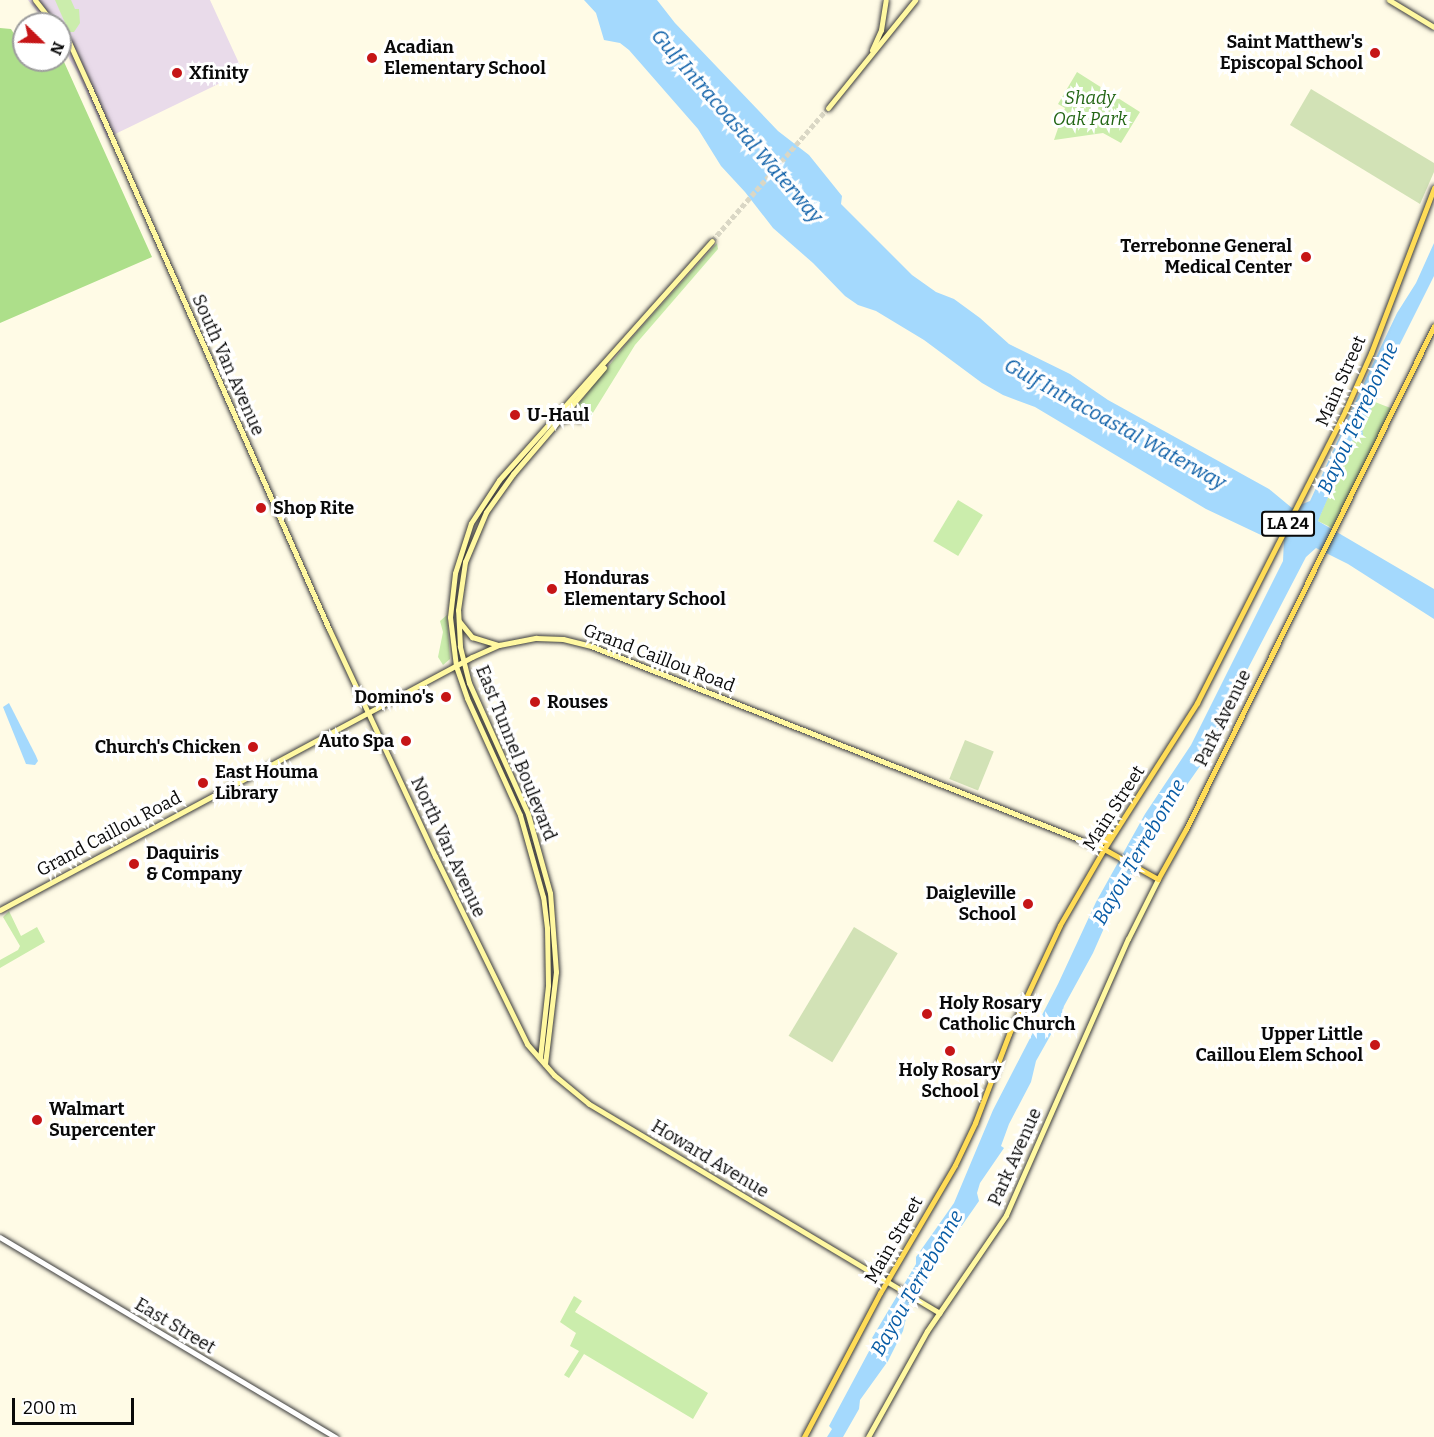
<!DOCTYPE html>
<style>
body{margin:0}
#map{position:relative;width:1434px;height:1437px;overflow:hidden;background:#fffbe6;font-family:Bitter,serif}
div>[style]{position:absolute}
.industrial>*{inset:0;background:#e9dbea}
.green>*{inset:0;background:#cbedac;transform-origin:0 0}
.forest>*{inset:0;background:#addf8a}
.cemetery>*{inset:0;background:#d2e2b6;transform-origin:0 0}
.water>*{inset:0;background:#a4d9fd}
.secondary-tunnel>*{height:5px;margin-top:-2.5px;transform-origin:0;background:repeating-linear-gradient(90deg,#dad7c5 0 5px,transparent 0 7.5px)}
.roads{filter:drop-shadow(0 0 2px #3c3c3c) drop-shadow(0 0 2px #3c3c3c)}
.tertiary>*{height:4.5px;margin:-2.25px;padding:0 2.25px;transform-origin:2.25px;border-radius:2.25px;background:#fff}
.secondary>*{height:5px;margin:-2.5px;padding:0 2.5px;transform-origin:2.5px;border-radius:2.5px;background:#fff8a1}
.primary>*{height:5px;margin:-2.5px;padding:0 2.5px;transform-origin:2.5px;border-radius:2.5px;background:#ffdc56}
.dots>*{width:16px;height:16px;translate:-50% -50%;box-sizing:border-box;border:3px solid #fff;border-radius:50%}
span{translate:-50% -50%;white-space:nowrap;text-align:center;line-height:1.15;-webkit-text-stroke:6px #fff;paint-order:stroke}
.shield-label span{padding:2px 4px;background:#fff;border:2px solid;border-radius:4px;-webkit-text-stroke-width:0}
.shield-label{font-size:16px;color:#090909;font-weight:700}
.poi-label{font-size:18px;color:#090909;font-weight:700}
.right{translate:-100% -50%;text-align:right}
.left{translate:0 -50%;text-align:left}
.park-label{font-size:18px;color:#236615;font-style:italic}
.street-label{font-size:18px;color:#090909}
.water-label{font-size:20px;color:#085ca6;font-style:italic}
.north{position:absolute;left:12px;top:12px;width:60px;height:60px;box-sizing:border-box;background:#fff;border:2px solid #9d9d9d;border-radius:50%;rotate:113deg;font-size:16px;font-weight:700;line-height:24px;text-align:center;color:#090909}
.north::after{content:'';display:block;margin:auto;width:21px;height:27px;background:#c61517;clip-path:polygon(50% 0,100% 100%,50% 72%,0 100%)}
.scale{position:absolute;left:12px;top:1398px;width:122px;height:27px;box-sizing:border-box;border:3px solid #090909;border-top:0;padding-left:8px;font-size:18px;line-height:21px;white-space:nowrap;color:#090909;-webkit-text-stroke:4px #fff;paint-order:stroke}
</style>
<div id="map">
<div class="industrial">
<i style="clip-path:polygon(28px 0,210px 0,243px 72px,107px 138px,77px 72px,60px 43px,60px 24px,47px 24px)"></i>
</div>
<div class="green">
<i style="clip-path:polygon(55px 0,71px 0,75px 9px,79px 9px,80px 23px,74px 32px,69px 32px)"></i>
<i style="clip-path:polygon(1077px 72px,1140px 112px,1121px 143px,1103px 133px,1054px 140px,1065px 108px,1058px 104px)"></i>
<i style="clip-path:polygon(717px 243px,718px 249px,635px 345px,591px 416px,586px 418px,581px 416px,578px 405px,627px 343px)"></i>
<i style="clip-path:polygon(1375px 402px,1393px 409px,1332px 528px,1318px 521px,1319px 518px,1361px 418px,1366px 417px)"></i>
<i style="left:958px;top:500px;width:29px;height:48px;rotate:31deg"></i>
<i style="clip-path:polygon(447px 615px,450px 659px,443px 665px,438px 657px,443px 632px,440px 621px)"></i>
<i style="clip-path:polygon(9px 911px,21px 936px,37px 927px,45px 942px,0 968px,0 960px,18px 950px,20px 946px,3px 917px)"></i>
<i style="clip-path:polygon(574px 1296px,582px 1301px,575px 1312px,708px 1393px,693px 1419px,584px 1354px,569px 1378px,564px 1375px,579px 1351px,570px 1346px,576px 1333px,560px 1322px)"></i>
</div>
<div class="forest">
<i style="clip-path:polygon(0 28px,11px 29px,24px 50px,24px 60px,60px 60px,60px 53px,152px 257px,0 323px)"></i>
</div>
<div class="cemetery">
<i style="clip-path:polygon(1311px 89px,1434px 163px,1434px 172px,1420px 204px,1290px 125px)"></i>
<i style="left:965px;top:740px;width:31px;height:42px;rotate:22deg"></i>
<i style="left:854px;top:927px;width:51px;height:127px;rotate:31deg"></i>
</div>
<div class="water">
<i style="clip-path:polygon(584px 0,657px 0,675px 23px,778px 131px,809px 155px,842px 196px,841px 204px,912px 275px,936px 292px,954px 299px,980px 318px,1009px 344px,1070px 374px,1108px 400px,1269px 489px,1292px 508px,1310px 501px,1369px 372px,1397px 313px,1416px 283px,1434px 243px,1434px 276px,1382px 380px,1378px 397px,1366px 417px,1361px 418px,1365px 426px,1362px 427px,1363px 436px,1354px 437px,1318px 521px,1434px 589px,1434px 619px,1348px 564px,1316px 548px,1306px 557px,1242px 680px,1205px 759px,1163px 819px,1112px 910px,1093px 953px,1064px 1006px,1057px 1030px,1054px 1029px,1036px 1061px,1031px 1082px,1009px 1124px,1001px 1146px,1004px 1148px,980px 1183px,977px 1193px,979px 1201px,940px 1257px,927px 1276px,930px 1279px,923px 1288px,918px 1289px,905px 1312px,907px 1314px,903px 1331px,888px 1361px,860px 1400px,859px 1409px,843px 1437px,827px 1437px,832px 1429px,829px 1426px,875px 1340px,872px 1338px,916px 1264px,916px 1257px,954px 1203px,993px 1110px,1058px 984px,1096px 902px,1145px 814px,1191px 745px,1283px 561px,1284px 539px,1269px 532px,1261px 535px,1206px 509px,1035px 407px,1003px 395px,982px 383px,924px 340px,876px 311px,858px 305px,845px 296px,813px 263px,773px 228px,745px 192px,721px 166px,698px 129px,629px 50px,620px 43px,604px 40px,596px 13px)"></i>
<i style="clip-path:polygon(9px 703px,36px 756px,38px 761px,35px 765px,26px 764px,3px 707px)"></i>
</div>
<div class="secondary-tunnel">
<i style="left:712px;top:241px;width:176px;rotate:-48.9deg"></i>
</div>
<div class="roads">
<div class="tertiary">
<i style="left:0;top:1237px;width:391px;rotate:30.8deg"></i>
</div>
<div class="secondary">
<i style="left:35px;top:0;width:31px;rotate:52deg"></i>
<i style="left:1389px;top:0;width:52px;rotate:31deg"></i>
<i style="left:60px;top:32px;width:13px;rotate:48deg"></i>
<i style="left:69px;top:42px;width:48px;rotate:65.6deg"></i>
<i style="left:89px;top:86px;width:594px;rotate:66.16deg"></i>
<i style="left:329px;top:629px;width:251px;rotate:65deg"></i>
<i style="left:435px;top:856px;width:209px;rotate:63.9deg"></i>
<i style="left:527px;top:1044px;width:41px;rotate:48.9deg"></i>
<i style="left:554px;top:1075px;width:45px;rotate:39.6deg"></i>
<i style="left:589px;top:1104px;width:408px;rotate:30.8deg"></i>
<i style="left:872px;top:50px;width:22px;rotate:-66deg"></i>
<i style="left:881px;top:30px;width:30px;rotate:-81deg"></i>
<i style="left:828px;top:108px;width:139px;rotate:-51.1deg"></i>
<i style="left:562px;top:420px;width:12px;rotate:-20deg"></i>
<i style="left:573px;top:416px;width:7px;rotate:27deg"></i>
<i style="left:459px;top:621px;width:21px;rotate:51deg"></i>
<i style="left:472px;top:637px;width:27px;rotate:17deg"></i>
<i style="left:0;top:910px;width:536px;rotate:-28.19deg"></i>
<i style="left:472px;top:657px;width:30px;rotate:-24deg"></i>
<i style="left:499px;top:645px;width:38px;rotate:-11deg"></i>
<i style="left:536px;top:638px;width:27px;rotate:2deg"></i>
<i style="left:563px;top:639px;width:29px;rotate:14deg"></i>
<i style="left:591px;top:646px;width:552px;rotate:21.59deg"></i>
<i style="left:540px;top:1058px;width:73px;rotate:-83.7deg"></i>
<i style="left:548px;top:985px;width:57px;rotate:-91deg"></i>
<i style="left:547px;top:928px;width:31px;rotate:-97deg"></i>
<i style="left:543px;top:897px;width:85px;rotate:-105.7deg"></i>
<i style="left:520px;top:815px;width:128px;rotate:-114.4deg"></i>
<i style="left:467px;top:698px;width:34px;rotate:-109deg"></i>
<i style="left:456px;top:666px;width:49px;rotate:-97deg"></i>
<i style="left:450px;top:617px;width:44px;rotate:-83.5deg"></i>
<i style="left:455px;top:573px;width:52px;rotate:-72.3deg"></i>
<i style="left:471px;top:523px;width:51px;rotate:-56.9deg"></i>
<i style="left:499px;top:480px;width:320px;rotate:-48.3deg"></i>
<i style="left:545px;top:1064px;width:93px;rotate:-83.2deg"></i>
<i style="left:556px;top:972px;width:79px;rotate:-94.3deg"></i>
<i style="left:550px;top:893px;width:82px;rotate:-105.6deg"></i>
<i style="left:528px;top:814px;width:144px;rotate:-114.2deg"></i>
<i style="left:469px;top:683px;width:38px;rotate:-104deg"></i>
<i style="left:460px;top:646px;width:36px;rotate:-93deg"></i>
<i style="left:458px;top:610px;width:49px;rotate:-81.7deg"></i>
<i style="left:465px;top:562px;width:54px;rotate:-67.2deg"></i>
<i style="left:486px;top:512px;width:47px;rotate:-54.6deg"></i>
<i style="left:513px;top:474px;width:140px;rotate:-49.4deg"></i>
<i style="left:868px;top:1437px;width:121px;rotate:-60.9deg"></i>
<i style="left:927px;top:1331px;width:140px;rotate:-55.7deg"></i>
<i style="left:1006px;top:1215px;width:302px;rotate:-66.2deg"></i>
<i style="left:1128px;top:939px;width:67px;rotate:-63.4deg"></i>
</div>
<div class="primary">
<i style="left:1094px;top:845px;width:12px;rotate:-20deg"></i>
<i style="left:1105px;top:841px;width:9px;rotate:-54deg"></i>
<i style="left:1104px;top:849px;width:62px;rotate:29.1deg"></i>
<i style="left:1158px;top:879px;width:57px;rotate:-60.8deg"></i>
<i style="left:1186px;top:829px;width:561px;rotate:-63.75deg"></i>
<i style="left:804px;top:1437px;width:163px;rotate:-62.2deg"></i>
<i style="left:880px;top:1293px;width:148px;rotate:-59.6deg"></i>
<i style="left:955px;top:1165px;width:47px;rotate:-64.5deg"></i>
<i style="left:975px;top:1123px;width:95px;rotate:-69.1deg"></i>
<i style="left:1009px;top:1034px;width:120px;rotate:-64.9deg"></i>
<i style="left:1060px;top:925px;width:88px;rotate:-59.9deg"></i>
<i style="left:1104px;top:849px;width:173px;rotate:-57.5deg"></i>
<i style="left:1197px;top:703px;width:327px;rotate:-63.1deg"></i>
<i style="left:1345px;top:411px;width:64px;rotate:-65.9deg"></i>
<i style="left:1371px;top:353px;width:177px;rotate:-69.1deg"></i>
</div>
</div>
<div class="dots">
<i style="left:1375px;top:53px;background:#c61517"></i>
<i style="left:372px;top:58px;background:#c61517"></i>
<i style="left:177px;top:73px;background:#c61517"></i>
<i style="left:1306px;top:257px;background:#c61517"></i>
<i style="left:515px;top:415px;background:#c61517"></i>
<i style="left:261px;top:508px;background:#c61517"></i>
<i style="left:552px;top:589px;background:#c61517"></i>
<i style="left:446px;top:697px;background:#c61517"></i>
<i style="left:535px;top:702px;background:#c61517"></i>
<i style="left:406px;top:741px;background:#c61517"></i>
<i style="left:253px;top:747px;background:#c61517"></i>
<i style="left:203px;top:783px;background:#c61517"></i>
<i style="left:134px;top:864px;background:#c61517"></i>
<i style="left:1028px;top:904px;background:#c61517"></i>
<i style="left:927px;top:1014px;background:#c61517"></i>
<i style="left:1375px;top:1045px;background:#c61517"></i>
<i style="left:950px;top:1051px;background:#c61517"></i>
<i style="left:37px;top:1120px;background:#c61517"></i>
</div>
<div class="shield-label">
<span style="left:1288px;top:524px">LA 24</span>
</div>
<div class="poi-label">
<span class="right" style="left:1363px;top:53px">Saint Matthew's<br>Episcopal School</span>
<span class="left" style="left:384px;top:58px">Acadian<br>Elementary School</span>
<span class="left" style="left:189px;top:73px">Xfinity</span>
<span class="right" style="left:1292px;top:257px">Terrebonne General<br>Medical Center</span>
<span class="left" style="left:527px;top:415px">U-Haul</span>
<span class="left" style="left:273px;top:508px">Shop Rite</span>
<span class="left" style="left:564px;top:589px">Honduras<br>Elementary School</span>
<span class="right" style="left:434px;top:697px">Domino's</span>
<span class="left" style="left:547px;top:702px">Rouses</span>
<span class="right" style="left:394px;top:741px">Auto Spa</span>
<span class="right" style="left:241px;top:747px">Church's Chicken</span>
<span class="left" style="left:215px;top:783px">East Houma<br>Library</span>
<span class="left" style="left:146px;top:864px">Daquiris<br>&amp; Company</span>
<span class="right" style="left:1016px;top:904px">Daigleville<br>School</span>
<span class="left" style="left:939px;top:1014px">Holy Rosary<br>Catholic Church</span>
<span class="right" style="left:1363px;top:1045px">Upper Little<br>Caillou Elem School</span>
<span style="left:950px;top:1081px">Holy Rosary<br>School</span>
<span class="left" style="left:49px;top:1120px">Walmart<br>Supercenter</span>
</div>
<div class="park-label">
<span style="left:1090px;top:109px">Shady<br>Oak Park</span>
</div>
<div class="street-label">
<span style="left:228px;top:365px;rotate:66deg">South Van Avenue</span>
<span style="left:1341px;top:381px;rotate:-66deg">Main Street</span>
<span style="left:659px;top:658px;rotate:21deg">Grand Caillou Road</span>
<span style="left:1223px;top:718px;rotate:-64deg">Park Avenue</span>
<span style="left:516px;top:753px;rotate:68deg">East Tunnel Boulevard</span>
<span style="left:1114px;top:808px;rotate:-57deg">Main Street</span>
<span style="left:109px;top:834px;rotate:-28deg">Grand Caillou Road</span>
<span style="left:448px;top:847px;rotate:65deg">North Van Avenue</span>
<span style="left:1015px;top:1157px;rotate:-66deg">Park Avenue</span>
<span style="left:710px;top:1159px;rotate:31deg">Howard Avenue</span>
<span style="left:894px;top:1240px;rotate:-60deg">Main Street</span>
<span style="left:175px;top:1326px;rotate:31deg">East Street</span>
</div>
<div class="water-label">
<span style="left:737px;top:126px;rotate:49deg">Gulf Intracoastal Waterway</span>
<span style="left:1358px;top:418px;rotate:-65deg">Bayou Terrebonne</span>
<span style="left:1115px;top:424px;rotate:29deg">Gulf Intracoastal Waterway</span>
<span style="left:1139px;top:852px;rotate:-60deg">Bayou Terrebonne</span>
<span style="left:917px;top:1283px;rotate:-60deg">Bayou Terrebonne</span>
</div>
<div class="north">N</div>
<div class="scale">200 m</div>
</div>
